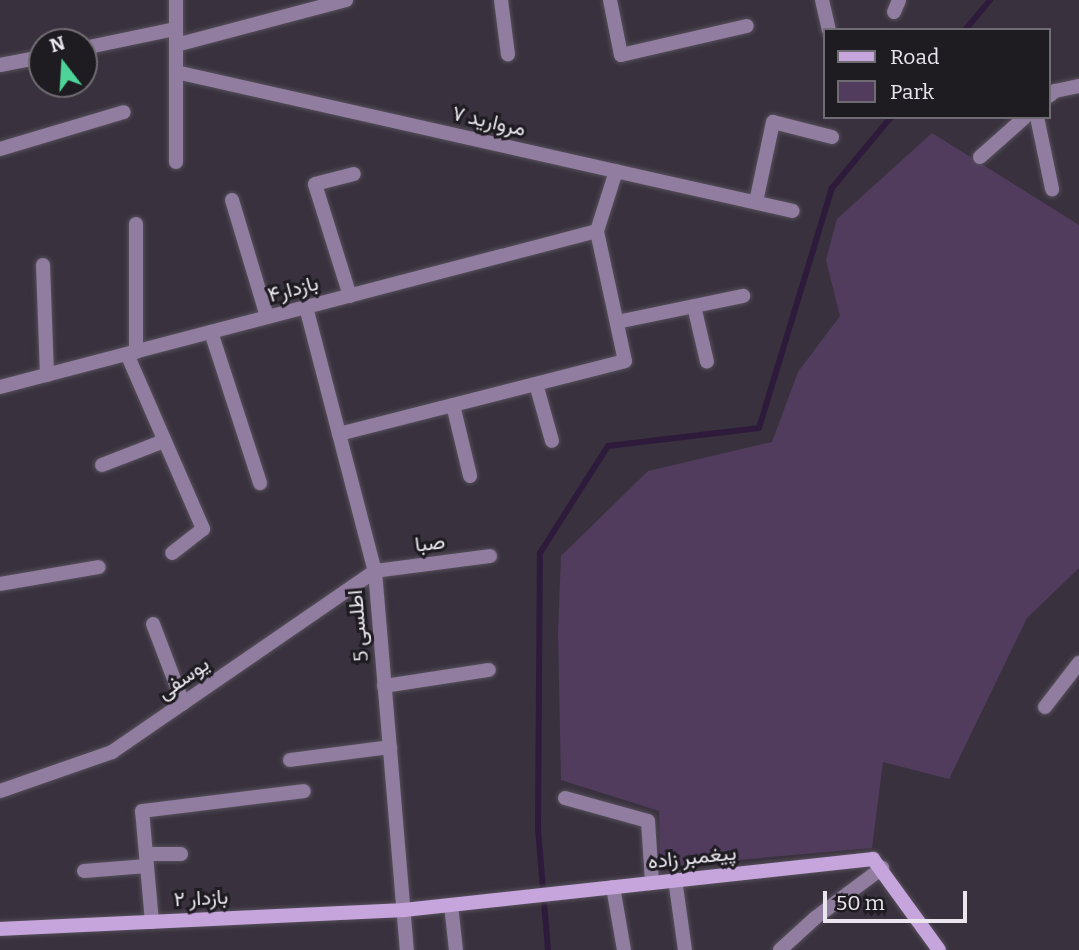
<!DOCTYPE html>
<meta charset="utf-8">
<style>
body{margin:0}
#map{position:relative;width:1079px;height:950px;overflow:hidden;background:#39323e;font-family:Bitter,Vazirmatn,serif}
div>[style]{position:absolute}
.green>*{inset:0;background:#513c5e}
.stream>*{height:6px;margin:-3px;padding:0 3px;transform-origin:3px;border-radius:3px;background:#2e1b3b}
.roads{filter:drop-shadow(0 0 2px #554f5a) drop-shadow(0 0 2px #554f5a)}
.street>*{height:14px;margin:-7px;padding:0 7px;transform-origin:7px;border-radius:7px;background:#917d9f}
.secondary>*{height:14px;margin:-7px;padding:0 7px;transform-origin:7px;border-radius:7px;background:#c5a5dc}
span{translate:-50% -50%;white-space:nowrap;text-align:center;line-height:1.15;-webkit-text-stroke:6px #1e1b21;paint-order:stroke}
.street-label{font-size:21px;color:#ebe6ee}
.legend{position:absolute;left:823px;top:28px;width:228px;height:91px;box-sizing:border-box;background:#1e1b21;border:2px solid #706c73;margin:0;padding:9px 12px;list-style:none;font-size:21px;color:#ebe6ee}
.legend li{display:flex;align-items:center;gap:14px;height:35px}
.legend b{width:35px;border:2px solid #706c73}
.north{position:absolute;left:28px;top:28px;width:70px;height:70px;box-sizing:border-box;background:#1e1b21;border:2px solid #706c73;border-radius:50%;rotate:343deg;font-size:19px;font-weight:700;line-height:28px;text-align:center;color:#ebe6ee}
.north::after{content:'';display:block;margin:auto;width:24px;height:32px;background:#4ed399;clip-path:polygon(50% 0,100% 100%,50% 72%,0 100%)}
.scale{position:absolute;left:823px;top:891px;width:144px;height:32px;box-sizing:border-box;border:4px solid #ebe6ee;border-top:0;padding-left:9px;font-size:21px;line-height:24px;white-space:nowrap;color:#ebe6ee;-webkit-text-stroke:5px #1e1b21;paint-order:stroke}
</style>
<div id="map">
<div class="green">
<i style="clip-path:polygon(932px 133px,1079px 225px,1079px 568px,1027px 618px,949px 779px,883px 762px,872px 848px,660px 867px,659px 811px,561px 780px,558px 633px,561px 556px,648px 471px,772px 442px,798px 372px,840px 316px,826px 260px,837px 219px)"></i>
</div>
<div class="stream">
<i style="left:965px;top:30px;width:39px;rotate:-50deg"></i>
<i style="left:548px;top:950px;width:121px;rotate:-94.7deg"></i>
<i style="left:538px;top:829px;width:276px;rotate:-89.6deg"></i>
<i style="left:540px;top:553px;width:127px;rotate:-57.6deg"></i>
<i style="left:608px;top:446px;width:152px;rotate:-6.8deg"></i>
<i style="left:759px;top:428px;width:251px;rotate:-73.1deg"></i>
<i style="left:832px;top:188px;width:92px;rotate:-50.3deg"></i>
</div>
<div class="roads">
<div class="street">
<i style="left:176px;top:0;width:162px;rotate:90deg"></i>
<i style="left:501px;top:0;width:55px;rotate:82.7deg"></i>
<i style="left:610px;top:0;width:56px;rotate:78.7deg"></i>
<i style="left:621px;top:55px;width:129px;rotate:-13deg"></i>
<i style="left:822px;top:0;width:31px;rotate:77deg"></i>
<i style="left:894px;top:12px;width:13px;rotate:-67deg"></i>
<i style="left:176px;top:45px;width:176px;rotate:-14.8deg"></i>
<i style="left:84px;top:48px;width:93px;rotate:-11.8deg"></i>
<i style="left:0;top:65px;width:43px;rotate:-10.8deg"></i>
<i style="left:176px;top:72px;width:632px;rotate:12.7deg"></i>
<i style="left:1049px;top:96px;width:8px;rotate:-40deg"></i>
<i style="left:1055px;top:91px;width:25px;rotate:-12deg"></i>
<i style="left:1037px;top:117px;width:74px;rotate:78.2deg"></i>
<i style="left:0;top:149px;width:129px;rotate:-16.6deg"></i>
<i style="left:980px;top:157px;width:60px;rotate:-41.6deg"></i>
<i style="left:232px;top:200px;width:122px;rotate:73.3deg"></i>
<i style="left:756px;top:202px;width:82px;rotate:-78deg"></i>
<i style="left:773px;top:122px;width:61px;rotate:14.3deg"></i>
<i style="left:43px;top:265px;width:110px;rotate:87.9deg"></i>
<i style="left:350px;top:296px;width:117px;rotate:-107.4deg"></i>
<i style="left:315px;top:184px;width:40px;rotate:-14.4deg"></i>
<i style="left:694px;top:306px;width:57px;rotate:76.9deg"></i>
<i style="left:306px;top:307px;width:273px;rotate:75.4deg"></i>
<i style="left:375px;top:571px;width:380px;rotate:85.2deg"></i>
<i style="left:617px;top:322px;width:129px;rotate:-11.7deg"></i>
<i style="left:211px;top:332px;width:159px;rotate:72deg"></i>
<i style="left:136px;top:352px;width:128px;rotate:-90deg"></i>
<i style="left:127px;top:354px;width:191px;rotate:66.5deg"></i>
<i style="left:203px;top:529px;width:39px;rotate:142deg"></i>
<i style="left:536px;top:384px;width:59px;rotate:74.3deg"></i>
<i style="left:0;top:387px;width:617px;rotate:-14.64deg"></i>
<i style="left:453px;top:405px;width:73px;rotate:76.5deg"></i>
<i style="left:339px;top:434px;width:295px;rotate:-14.3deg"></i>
<i style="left:625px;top:361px;width:133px;rotate:-102.2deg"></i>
<i style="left:597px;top:231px;width:63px;rotate:-72.4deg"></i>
<i style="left:102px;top:465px;width:66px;rotate:-21.2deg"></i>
<i style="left:0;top:584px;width:100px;rotate:-9.7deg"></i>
<i style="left:153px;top:624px;width:85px;rotate:69.2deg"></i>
<i style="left:384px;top:686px;width:106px;rotate:-8.7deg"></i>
<i style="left:1045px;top:707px;width:56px;rotate:-52.3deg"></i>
<i style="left:290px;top:760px;width:101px;rotate:-7.4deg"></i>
<i style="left:0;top:791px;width:119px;rotate:-19.2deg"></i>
<i style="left:112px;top:752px;width:319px;rotate:-34.5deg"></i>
<i style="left:375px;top:571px;width:116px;rotate:-7.4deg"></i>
<i style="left:565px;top:798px;width:86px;rotate:15.5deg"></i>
<i style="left:648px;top:821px;width:61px;rotate:86.2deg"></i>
<i style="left:146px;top:854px;width:35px"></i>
<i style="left:84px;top:871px;width:63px;rotate:-4.5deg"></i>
<i style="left:675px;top:879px;width:72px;rotate:82deg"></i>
<i style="left:613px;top:887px;width:64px;rotate:80.1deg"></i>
<i style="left:451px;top:905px;width:45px;rotate:83.7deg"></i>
<i style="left:152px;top:922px;width:111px;rotate:-95.1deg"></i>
<i style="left:142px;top:811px;width:163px;rotate:-7deg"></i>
<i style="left:780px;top:950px;width:47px;rotate:-42.4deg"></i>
<i style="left:815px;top:918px;width:84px;rotate:-36.7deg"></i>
</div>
<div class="secondary">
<i style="left:0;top:929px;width:404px;rotate:-2.7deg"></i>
<i style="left:404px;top:910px;width:472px;rotate:-6.2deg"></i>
<i style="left:873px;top:859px;width:112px;rotate:54deg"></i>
</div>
</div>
<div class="street-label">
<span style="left:489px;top:121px;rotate:13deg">مروارید ۷</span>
<span style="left:293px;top:289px;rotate:-15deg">بازدار۴</span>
<span style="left:430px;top:543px;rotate:-7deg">صبا</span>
<span style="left:358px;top:626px;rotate:-95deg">اطلسی 5</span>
<span style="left:183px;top:678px;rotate:-35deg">یوسفی</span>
<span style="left:692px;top:857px;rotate:-6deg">پیغمبر زاده</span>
<span style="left:201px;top:898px;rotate:-3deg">بازدار ۲</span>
</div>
<ul class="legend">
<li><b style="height:9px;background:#c5a5dc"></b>Road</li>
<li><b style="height:19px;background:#513c5e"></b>Park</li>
</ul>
<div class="north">N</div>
<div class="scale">50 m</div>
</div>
